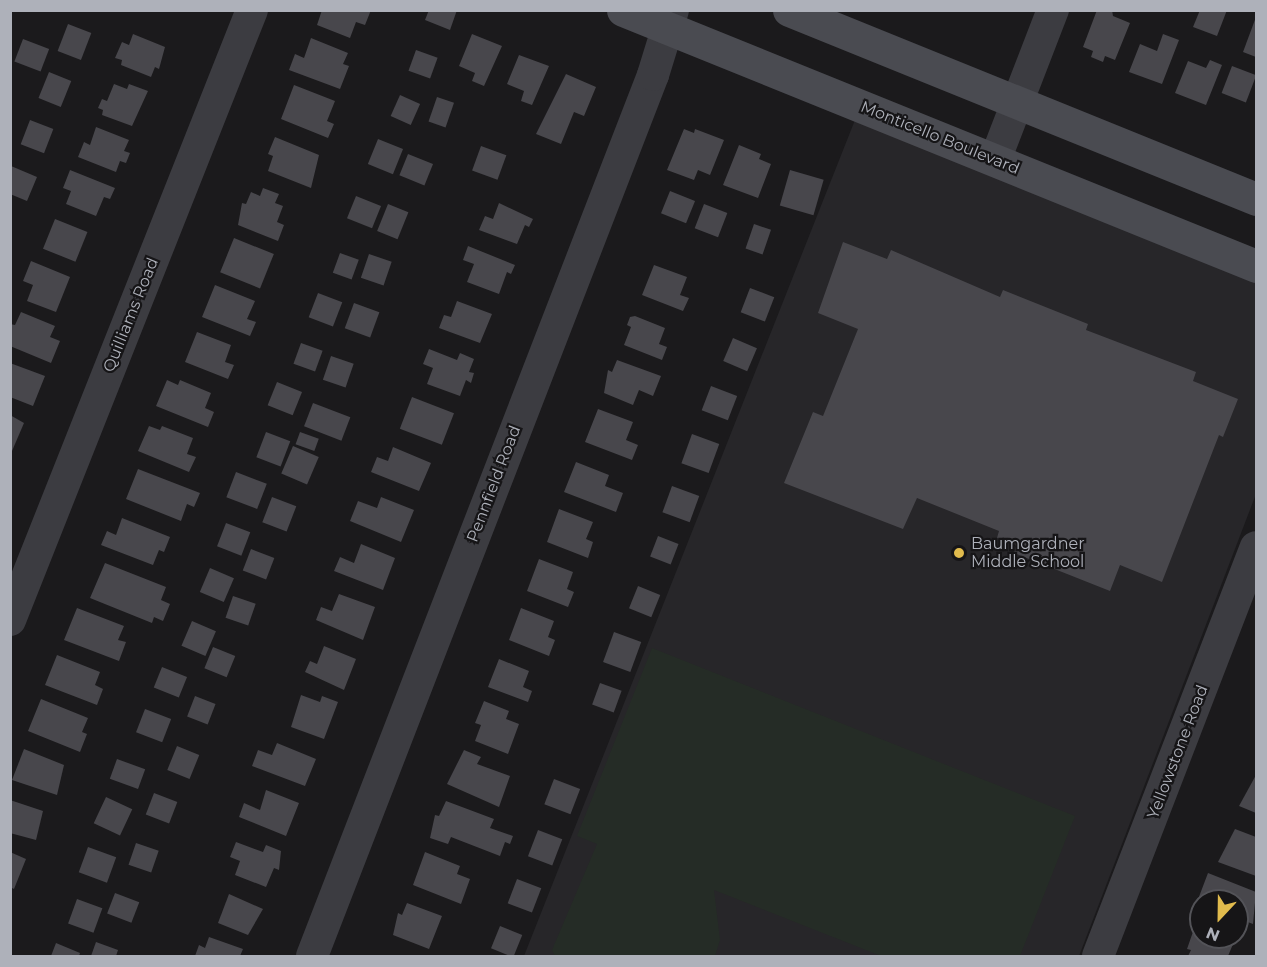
<!DOCTYPE html>
<style>
body{margin:0}
#map{position:relative;width:1267px;height:967px;overflow:hidden;background:#1b1a1c;font-family:Montserrat,sans-serif}
div>[style]{position:absolute}
.built>*{inset:0;background:#272629}
.green>*{inset:0;background:#252c26}
.building>*{inset:0;background:#48474c;transform-origin:0 0}
.street>*{height:32px;margin:-16px;padding:0 16px;transform-origin:16px;border-radius:16px;background:#3c3c41}
.secondary>*{height:33px;margin:-16.5px;padding:0 16.5px;transform-origin:16.5px;border-radius:16.5px;background:#4a4b51}
.dots>*{width:16px;height:16px;translate:-50% -50%;box-sizing:border-box;border:3px solid #161517;border-radius:50%}
span{translate:-50% -50%;white-space:nowrap;text-align:center;line-height:1.15;-webkit-text-stroke:4.5px #161517;paint-order:stroke}
.street-label{font-size:16px;color:#aeb1ba}
.poi-label{font-size:16px;color:#aeb1ba}
.left{translate:0 -50%;text-align:left}
.frame{position:absolute;inset:0;border:12px solid #aeb1ba;pointer-events:none}
.north{position:absolute;left:1189px;top:889px;width:60px;height:60px;box-sizing:border-box;background:#161517;border:2px solid #535358;border-radius:50%;rotate:202deg;font-size:16px;font-weight:700;line-height:24px;text-align:center;color:#aeb1ba}
.north::after{content:'';display:block;margin:auto;width:21px;height:27px;background:#e1bb4d;clip-path:polygon(50% 0,100% 100%,50% 72%,0 100%)}
</style>
<div id="map">
<div class="built">
<i style="clip-path:polygon(855px 120px,1256px 282px,1256px 494px,1079px 956px,524px 956px)"></i>
</div>
<div class="green">
<i style="clip-path:polygon(652px 648px,1075px 816px,1020px 956px,881px 956px,714px 890px,720px 940px,715px 956px,555px 956px,552px 950px,597px 844px,577px 836px)"></i>
</div>
<div class="building">
<i style="clip-path:polygon(322px 10px,371px 10px,365px 25px,356px 22px,350px 38px,317px 25px)"></i>
<i style="clip-path:polygon(429px 10px,457px 10px,450px 30px,425px 20px)"></i>
<i style="clip-path:polygon(1097px 10px,1112px 10px,1113px 16px,1130px 23px,1115px 60px,1105px 56px,1103px 62px,1091px 57px,1093px 51px,1083px 47px)"></i>
<i style="clip-path:polygon(1200px 10px,1227px 10px,1217px 36px,1193px 27px)"></i>
<i style="clip-path:polygon(1256px 17px,1256px 57px,1243px 52px)"></i>
<i style="left:68px;top:24px;width:25px;height:29px;rotate:21deg"></i>
<i style="clip-path:polygon(133px 34px,165px 47px,159px 69px,155px 67px,151px 77px,121px 65px,122px 60px,115px 58px,122px 42px,129px 45px)"></i>
<i style="clip-path:polygon(472px 34px,502px 46px,484px 86px,472px 81px,475px 73px,459px 66px)"></i>
<i style="clip-path:polygon(1163px 34px,1179px 40px,1162px 84px,1129px 72px,1140px 44px,1157px 51px)"></i>
<i style="clip-path:polygon(311px 38px,348px 53px,343px 64px,349px 66px,340px 89px,289px 70px,295px 54px,304px 58px)"></i>
<i style="left:23px;top:39px;width:28px;height:24px;rotate:21deg"></i>
<i style="left:416px;top:50px;width:23px;height:22px;rotate:20deg"></i>
<i style="clip-path:polygon(519px 55px,549px 66px,532px 105px,521px 101px,524px 91px,507px 84px)"></i>
<i style="clip-path:polygon(1210px 60px,1222px 65px,1206px 105px,1175px 93px,1188px 61px,1206px 68px)"></i>
<i style="left:1232px;top:66px;width:26px;height:29px;rotate:21deg"></i>
<i style="left:49px;top:72px;width:24px;height:28px;rotate:22deg"></i>
<i style="clip-path:polygon(566px 74px,596px 87px,584px 116px,574px 112px,561px 144px,536px 134px)"></i>
<i style="clip-path:polygon(114px 84px,127px 89px,129px 84px,148px 91px,132px 126px,102px 115px,103px 110px,98px 108px,102px 99px,107px 101px)"></i>
<i style="clip-path:polygon(294px 85px,335px 101px,327px 121px,334px 124px,328px 138px,281px 119px)"></i>
<i style="left:400px;top:95px;width:22px;height:23px;rotate:24deg"></i>
<i style="left:437px;top:97px;width:18px;height:26px;rotate:19deg"></i>
<i style="left:30px;top:120px;width:25px;height:26px;rotate:21deg"></i>
<i style="clip-path:polygon(96px 127px,129px 140px,124px 151px,130px 153px,126px 163px,120px 161px,116px 172px,78px 157px,84px 142px,90px 145px)"></i>
<i style="clip-path:polygon(684px 129px,694px 133px,695px 129px,724px 140px,710px 175px,698px 170px,694px 180px,667px 170px)"></i>
<i style="clip-path:polygon(275px 137px,319px 155px,311px 188px,268px 171px,273px 156px,268px 154px)"></i>
<i style="left:378px;top:139px;width:27px;height:27px;rotate:22deg"></i>
<i style="clip-path:polygon(739px 145px,761px 154px,759px 159px,771px 164px,758px 198px,723px 185px)"></i>
<i style="left:481px;top:146px;width:27px;height:26px;rotate:20deg"></i>
<i style="left:408px;top:154px;width:27px;height:23px;rotate:22deg"></i>
<i style="clip-path:polygon(11px 166px,37px 177px,27px 201px,10px 194px)"></i>
<i style="clip-path:polygon(70px 170px,115px 188px,110px 199px,104px 197px,96px 216px,66px 204px,71px 191px,63px 188px)"></i>
<i style="left:790px;top:170px;width:35px;height:37px;rotate:16deg"></i>
<i style="clip-path:polygon(263px 188px,279px 194px,275px 203px,283px 206px,277px 222px,284px 225px,278px 241px,238px 225px,242px 203px,246px 204px,251px 192px,260px 196px)"></i>
<i style="left:670px;top:191px;width:27px;height:24px;rotate:22deg"></i>
<i style="left:356px;top:196px;width:27px;height:24px;rotate:22deg"></i>
<i style="clip-path:polygon(499px 203px,533px 219px,529px 227px,525px 225px,517px 244px,479px 230px,485px 216px,493px 219px)"></i>
<i style="left:388px;top:204px;width:22px;height:29px;rotate:22deg"></i>
<i style="left:704px;top:204px;width:25px;height:26px;rotate:21deg"></i>
<i style="left:55px;top:219px;width:35px;height:32px;rotate:22deg"></i>
<i style="left:754px;top:224px;width:18px;height:26px;rotate:19deg"></i>
<i style="left:234px;top:238px;width:43px;height:37px;rotate:22deg"></i>
<i style="clip-path:polygon(843px 242px,887px 259px,891px 250px,1000px 297px,1003px 290px,1088px 324px,1086px 330px,1196px 372px,1193px 381px,1238px 399px,1223px 437px,1219px 435px,1162px 582px,1120px 565px,1110px 591px,1014px 553px,1016px 546px,997px 538px,999px 531px,917px 498px,903px 529px,784px 483px,813px 412px,823px 416px,858px 329px,818px 313px)"></i>
<i style="clip-path:polygon(468px 246px,515px 265px,511px 274px,507px 272px,499px 294px,467px 282px,474px 264px,463px 260px)"></i>
<i style="left:340px;top:253px;width:20px;height:21px;rotate:20deg"></i>
<i style="left:369px;top:254px;width:24px;height:25px;rotate:19deg"></i>
<i style="clip-path:polygon(31px 261px,70px 277px,56px 312px,27px 301px,33px 285px,23px 281px)"></i>
<i style="clip-path:polygon(654px 265px,687px 277px,680px 295px,689px 298px,683px 311px,642px 295px)"></i>
<i style="clip-path:polygon(215px 285px,255px 301px,247px 319px,256px 322px,250px 336px,202px 317px)"></i>
<i style="left:750px;top:288px;width:26px;height:26px;rotate:21deg"></i>
<i style="left:318px;top:293px;width:26px;height:26px;rotate:21deg"></i>
<i style="clip-path:polygon(457px 301px,492px 314px,480px 343px,439px 328px,444px 315px,451px 317px)"></i>
<i style="left:354px;top:303px;width:27px;height:27px;rotate:20deg"></i>
<i style="clip-path:polygon(21px 312px,55px 326px,50px 337px,60px 341px,51px 363px,10px 346px,10px 324px,15px 325px)"></i>
<i style="clip-path:polygon(635px 316px,665px 328px,659px 344px,667px 347px,662px 360px,624px 345px,631px 327px,627px 325px,630px 317px)"></i>
<i style="clip-path:polygon(197px 332px,231px 345px,225px 362px,234px 365px,228px 379px,185px 362px)"></i>
<i style="left:733px;top:338px;width:26px;height:25px;rotate:23deg"></i>
<i style="left:301px;top:343px;width:23px;height:22px;rotate:20deg"></i>
<i style="clip-path:polygon(429px 349px,457px 360px,460px 353px,474px 359px,469px 372px,474px 373px,471px 383px,466px 380px,460px 396px,427px 384px,433px 368px,423px 364px)"></i>
<i style="left:331px;top:356px;width:24px;height:25px;rotate:19deg"></i>
<i style="clip-path:polygon(617px 360px,661px 376px,653px 396px,639px 390px,633px 405px,604px 393px,608px 370px,612px 372px)"></i>
<i style="clip-path:polygon(10px 363px,45px 376px,33px 406px,10px 397px)"></i>
<i style="clip-path:polygon(167px 380px,178px 385px,180px 380px,211px 393px,205px 408px,214px 412px,208px 427px,156px 406px)"></i>
<i style="left:277px;top:382px;width:27px;height:25px;rotate:22deg"></i>
<i style="left:711px;top:386px;width:28px;height:26px;rotate:21deg"></i>
<i style="left:412px;top:397px;width:45px;height:34px;rotate:21deg"></i>
<i style="left:313px;top:403px;width:40px;height:25px;rotate:21deg"></i>
<i style="clip-path:polygon(598px 409px,633px 422px,626px 440px,638px 445px,632px 460px,585px 442px)"></i>
<i style="clip-path:polygon(10px 415px,24px 423px,12px 451px,10px 451px)"></i>
<i style="clip-path:polygon(149px 426px,160px 430px,162px 426px,193px 438px,187px 454px,196px 457px,189px 472px,138px 451px)"></i>
<i style="left:266px;top:432px;width:26px;height:27px;rotate:21deg"></i>
<i style="left:300px;top:432px;width:20px;height:13px;rotate:20deg"></i>
<i style="left:692px;top:434px;width:29px;height:31px;rotate:20deg"></i>
<i style="left:293px;top:446px;width:28px;height:30px;rotate:23deg"></i>
<i style="clip-path:polygon(393px 447px,431px 463px,419px 491px,371px 472px,377px 457px,388px 461px)"></i>
<i style="clip-path:polygon(576px 462px,609px 475px,605px 486px,623px 493px,616px 512px,564px 492px)"></i>
<i style="clip-path:polygon(138px 469px,200px 493px,194px 507px,187px 504px,181px 521px,126px 499px)"></i>
<i style="left:236px;top:472px;width:33px;height:27px;rotate:21deg"></i>
<i style="left:672px;top:486px;width:29px;height:28px;rotate:20deg"></i>
<i style="left:272px;top:497px;width:26px;height:27px;rotate:21deg"></i>
<i style="clip-path:polygon(381px 497px,414px 510px,401px 542px,350px 521px,358px 501px,377px 508px)"></i>
<i style="clip-path:polygon(559px 509px,593px 522px,586px 539px,593px 542px,588px 558px,547px 542px)"></i>
<i style="clip-path:polygon(122px 518px,170px 537px,164px 552px,159px 550px,153px 565px,101px 545px,107px 531px,116px 535px)"></i>
<i style="left:226px;top:523px;width:26px;height:25px;rotate:21deg"></i>
<i style="left:658px;top:536px;width:22px;height:22px;rotate:21deg"></i>
<i style="clip-path:polygon(361px 544px,395px 558px,383px 590px,334px 571px,340px 557px,354px 563px)"></i>
<i style="left:251px;top:549px;width:25px;height:23px;rotate:21deg"></i>
<i style="clip-path:polygon(539px 559px,573px 572px,567px 589px,574px 592px,568px 607px,527px 591px)"></i>
<i style="clip-path:polygon(105px 563px,166px 587px,161px 600px,170px 604px,163px 621px,154px 617px,152px 623px,90px 598px)"></i>
<i style="left:210px;top:568px;width:26px;height:26px;rotate:23deg"></i>
<i style="left:638px;top:586px;width:24px;height:24px;rotate:22deg"></i>
<i style="clip-path:polygon(339px 594px,375px 607px,363px 640px,316px 620px,321px 607px,332px 611px)"></i>
<i style="left:233px;top:596px;width:24px;height:23px;rotate:19deg"></i>
<i style="clip-path:polygon(77px 608px,124px 626px,118px 640px,126px 642px,119px 661px,64px 640px)"></i>
<i style="clip-path:polygon(521px 608px,554px 621px,548px 637px,555px 640px,549px 656px,509px 640px)"></i>
<i style="left:192px;top:621px;width:26px;height:27px;rotate:23deg"></i>
<i style="left:614px;top:632px;width:29px;height:32px;rotate:20deg"></i>
<i style="clip-path:polygon(324px 646px,356px 659px,344px 690px,305px 672px,310px 661px,317px 664px)"></i>
<i style="left:213px;top:647px;width:24px;height:23px;rotate:22deg"></i>
<i style="clip-path:polygon(57px 655px,100px 672px,95px 685px,103px 689px,97px 705px,45px 685px)"></i>
<i style="clip-path:polygon(499px 659px,529px 671px,523px 687px,532px 691px,528px 702px,488px 687px)"></i>
<i style="left:162px;top:667px;width:27px;height:22px;rotate:22deg"></i>
<i style="left:600px;top:683px;width:23px;height:23px;rotate:20deg"></i>
<i style="clip-path:polygon(301px 695px,320px 702px,322px 696px,338px 702px,324px 739px,291px 727px)"></i>
<i style="left:195px;top:696px;width:22px;height:22px;rotate:21deg"></i>
<i style="clip-path:polygon(41px 699px,88px 718px,82px 732px,87px 734px,80px 752px,28px 731px)"></i>
<i style="clip-path:polygon(484px 701px,509px 711px,506px 719px,519px 724px,508px 754px,475px 741px,481px 725px,475px 723px)"></i>
<i style="left:145px;top:709px;width:28px;height:25px;rotate:21deg"></i>
<i style="clip-path:polygon(277px 743px,316px 759px,305px 786px,252px 766px,258px 750px,272px 755px)"></i>
<i style="left:177px;top:746px;width:24px;height:26px;rotate:22deg"></i>
<i style="clip-path:polygon(24px 749px,64px 765px,57px 795px,12px 780px)"></i>
<i style="clip-path:polygon(464px 750px,481px 757px,477px 764px,510px 776px,499px 807px,447px 784px)"></i>
<i style="left:117px;top:759px;width:30px;height:21px;rotate:20deg"></i>
<i style="clip-path:polygon(1256px 775px,1256px 813px,1239px 806px)"></i>
<i style="left:554px;top:779px;width:28px;height:27px;rotate:21deg"></i>
<i style="clip-path:polygon(266px 790px,299px 803px,286px 836px,239px 817px,244px 803px,260px 810px)"></i>
<i style="left:154px;top:793px;width:25px;height:23px;rotate:21deg"></i>
<i style="left:106px;top:797px;width:29px;height:29px;rotate:25deg"></i>
<i style="clip-path:polygon(10px 800px,43px 811px,36px 840px,10px 833px)"></i>
<i style="clip-path:polygon(446px 801px,494px 819px,490px 828px,513px 836px,510px 844px,505px 842px,500px 856px,451px 837px,448px 844px,430px 838px,435px 815px,439px 816px)"></i>
<i style="clip-path:polygon(1235px 829px,1256px 837px,1256px 876px,1218px 862px)"></i>
<i style="left:538px;top:830px;width:26px;height:28px;rotate:21deg"></i>
<i style="clip-path:polygon(236px 842px,263px 852px,266px 845px,281px 851px,279px 870px,274px 868px,266px 887px,235px 875px,240px 861px,230px 857px)"></i>
<i style="left:136px;top:843px;width:24px;height:23px;rotate:19deg"></i>
<i style="left:88px;top:847px;width:30px;height:27px;rotate:20deg"></i>
<i style="clip-path:polygon(10px 852px,26px 859px,14px 889px,10px 887px)"></i>
<i style="clip-path:polygon(425px 852px,460px 866px,457px 874px,470px 879px,461px 904px,413px 885px)"></i>
<i style="clip-path:polygon(1208px 873px,1256px 892px,1253px 924px,1237px 918px,1237px 901px,1197px 902px)"></i>
<i style="left:517px;top:879px;width:26px;height:26px;rotate:21deg"></i>
<i style="left:115px;top:893px;width:26px;height:22px;rotate:21deg"></i>
<i style="clip-path:polygon(229px 894px,263px 909px,248px 935px,218px 923px)"></i>
<i style="left:77px;top:899px;width:27px;height:26px;rotate:20deg"></i>
<i style="clip-path:polygon(407px 903px,442px 916px,429px 949px,393px 935px,398px 913px,402px 915px)"></i>
<i style="left:500px;top:926px;width:24px;height:24px;rotate:22deg"></i>
<i style="clip-path:polygon(1195px 926px,1201px 927px,1201px 937px,1236px 937px,1228px 956px,1188px 956px,1191px 950px,1187px 949px)"></i>
<i style="clip-path:polygon(209px 937px,243px 949px,240px 956px,195px 956px,199px 945px,205px 948px)"></i>
<i style="clip-path:polygon(96px 942px,118px 950px,116px 956px,91px 956px)"></i>
<i style="clip-path:polygon(56px 943px,80px 953px,79px 956px,51px 956px)"></i>
</div>
<div class="street">
<i style="left:995px;top:160px;width:161px;rotate:-68.9deg"></i>
<i style="left:10px;top:620px;width:656px;rotate:-68.36deg"></i>
<i style="left:312px;top:956px;width:945px;rotate:-68.84deg"></i>
<i style="left:653px;top:75px;width:68px;rotate:-72.9deg"></i>
<i style="left:1098px;top:956px;width:438px;rotate:-68.9deg"></i>
</div>
<div class="secondary">
<i style="left:623px;top:10px;width:683px;rotate:22.02deg"></i>
<i style="left:789px;top:10px;width:504px;rotate:22.03deg"></i>
</div>
<div class="dots">
<i style="left:959px;top:553px;background:#e1bb4d"></i>
</div>
<div class="street-label">
<span style="left:940px;top:138px;rotate:22deg">Monticello Boulevard</span>
<span style="left:131px;top:315px;rotate:-68deg">Quilliams Road</span>
<span style="left:494px;top:484px;rotate:-69deg">Pennfield Road</span>
<span style="left:1178px;top:752px;rotate:-69deg">Yellowstone Road</span>
</div>
<div class="poi-label">
<span class="left" style="left:971px;top:553px">Baumgardner<br>Middle School</span>
</div>
<div class="frame"></div>
<div class="north">N</div>
</div>
